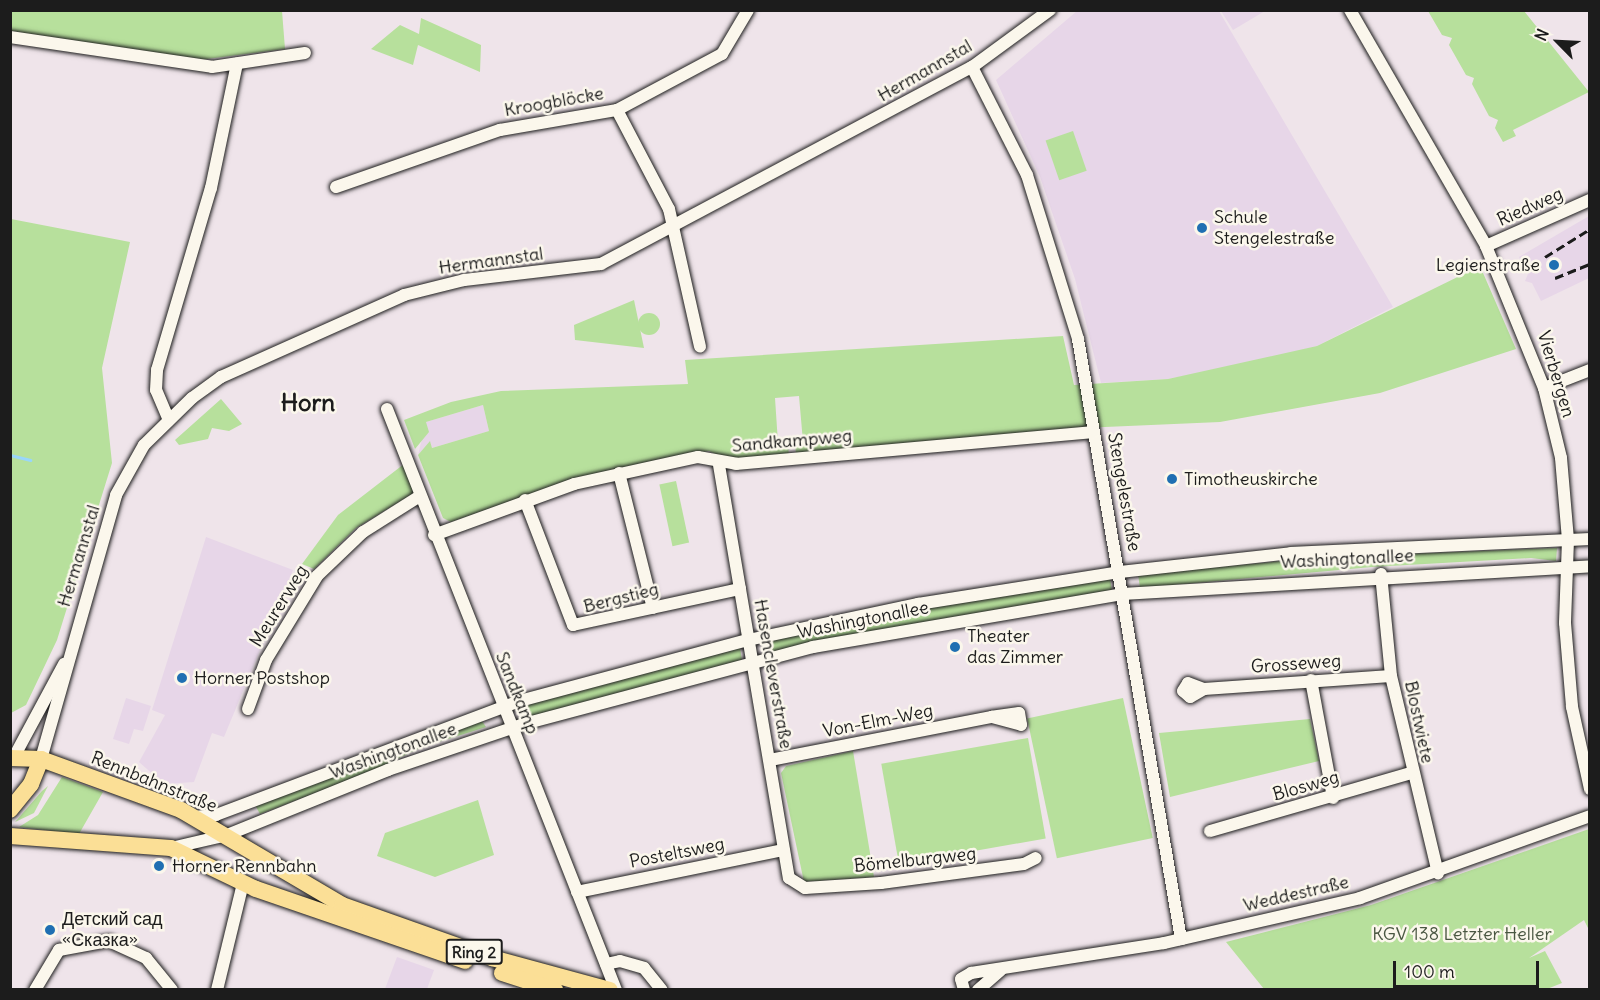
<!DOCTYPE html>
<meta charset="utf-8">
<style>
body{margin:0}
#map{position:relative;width:1600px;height:1000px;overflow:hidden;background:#efe4ea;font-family:Delius,sans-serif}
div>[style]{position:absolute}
.built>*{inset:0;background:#e7d6e8}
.green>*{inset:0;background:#b7e09c;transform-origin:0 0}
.round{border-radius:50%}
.stream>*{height:3px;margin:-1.5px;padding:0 1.5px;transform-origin:1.5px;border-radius:1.5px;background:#99d6fa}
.roads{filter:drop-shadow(0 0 2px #1c1c1c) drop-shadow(0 0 2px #1c1c1c)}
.minor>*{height:12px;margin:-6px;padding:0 6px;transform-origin:6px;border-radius:6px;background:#fbf7ec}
.major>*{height:16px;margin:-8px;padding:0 8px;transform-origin:8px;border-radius:8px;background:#fbdf96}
.rail>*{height:3px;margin-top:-1.5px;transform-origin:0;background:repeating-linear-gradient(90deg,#1c1c1c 0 9px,transparent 0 13.5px)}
.dots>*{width:16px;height:16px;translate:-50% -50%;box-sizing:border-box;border:3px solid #fbf7ec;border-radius:50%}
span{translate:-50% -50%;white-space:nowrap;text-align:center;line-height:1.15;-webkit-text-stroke:5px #fbf7ec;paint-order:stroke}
.shield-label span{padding:2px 4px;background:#fbf7ec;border:2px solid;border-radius:4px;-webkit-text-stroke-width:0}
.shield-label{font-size:16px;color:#1c1c1c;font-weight:700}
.street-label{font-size:18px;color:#1c1c1c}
.poi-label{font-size:18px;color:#1c1c1c}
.left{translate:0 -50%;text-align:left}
.right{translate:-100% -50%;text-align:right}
.park-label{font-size:18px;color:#4a5742}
.district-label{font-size:24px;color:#1c1c1c;font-weight:700}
.frame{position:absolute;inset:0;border:12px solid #1c1c1c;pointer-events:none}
.north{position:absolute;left:1528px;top:12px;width:60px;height:60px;-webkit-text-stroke:4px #fbf7ec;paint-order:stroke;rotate:294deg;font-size:16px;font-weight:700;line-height:24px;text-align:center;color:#1c1c1c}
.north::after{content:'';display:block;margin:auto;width:21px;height:27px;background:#1c1c1c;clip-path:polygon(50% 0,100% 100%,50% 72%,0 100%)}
.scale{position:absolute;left:1393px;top:961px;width:146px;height:27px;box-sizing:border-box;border:3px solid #1c1c1c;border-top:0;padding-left:8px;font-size:18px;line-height:21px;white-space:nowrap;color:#1c1c1c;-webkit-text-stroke:4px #fbf7ec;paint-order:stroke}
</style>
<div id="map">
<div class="built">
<i style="clip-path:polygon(1077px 11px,1219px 11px,1393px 307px,1317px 346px,1263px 361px,1168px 379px,1101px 383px,1075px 279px,1040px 177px,996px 80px)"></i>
<i style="clip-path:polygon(1221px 11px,1265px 11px,1233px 30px)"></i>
<i style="clip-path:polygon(1589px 216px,1589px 278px,1541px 301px,1532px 283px,1525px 281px,1528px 274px,1519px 257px)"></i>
<i style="clip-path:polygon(483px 405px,489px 431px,432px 448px,430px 442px,418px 455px,426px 422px)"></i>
<i style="clip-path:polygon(206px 537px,293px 570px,224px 737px,212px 733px,194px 782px,164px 784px,139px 762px,165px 715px,152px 710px)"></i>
<i style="clip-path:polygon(126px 698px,151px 706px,143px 731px,134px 729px,129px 744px,113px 739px)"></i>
<i style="clip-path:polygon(397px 957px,434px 970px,427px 989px,385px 989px)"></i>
</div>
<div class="green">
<i style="clip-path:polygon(10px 11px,282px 11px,285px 49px,199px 60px,11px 31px)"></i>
<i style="clip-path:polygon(1428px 11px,1524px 11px,1589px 92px,1513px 130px,1516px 136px,1503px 142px,1495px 128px,1498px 120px,1489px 116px,1472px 84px,1474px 78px,1466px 75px,1449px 45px,1452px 38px,1442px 35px)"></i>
<i style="clip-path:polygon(421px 18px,481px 45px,480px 72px,418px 45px,413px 65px,371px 49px,400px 25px,419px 34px)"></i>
<i style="left:1073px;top:131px;width:42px;height:29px;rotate:71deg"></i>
<i style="clip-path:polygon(11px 219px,130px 242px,102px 368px,112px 463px,57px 640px,26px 705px,11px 713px)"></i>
<i style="clip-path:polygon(1480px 266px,1516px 349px,1380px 393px,1220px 422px,1082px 428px,796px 455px,795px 443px,803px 442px,799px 396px,775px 398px,778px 443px,788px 444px,789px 456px,730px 461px,709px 451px,658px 460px,572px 480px,451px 522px,443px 518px,418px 455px,430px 441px,432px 448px,489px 431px,483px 405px,426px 422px,429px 432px,415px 449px,404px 420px,451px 402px,501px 391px,688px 384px,685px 360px,1063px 336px,1074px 385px,1168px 379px,1317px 346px)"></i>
<i style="clip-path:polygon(634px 300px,644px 348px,575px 340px,574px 325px)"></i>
<i class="round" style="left:638px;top:313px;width:22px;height:22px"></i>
<i style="clip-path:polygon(221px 399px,242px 424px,229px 431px,212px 428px,208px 439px,179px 445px,175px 440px)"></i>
<i style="clip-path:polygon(404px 464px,414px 493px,356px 528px,314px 569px,302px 564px,338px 515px)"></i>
<i style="left:676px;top:481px;width:63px;height:17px;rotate:78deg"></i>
<i style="clip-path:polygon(1557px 548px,1556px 561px,1531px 558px,1372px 567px,1140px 588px,1138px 574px,1326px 557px)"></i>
<i style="clip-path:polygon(1110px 579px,1112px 590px,768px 653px,766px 639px,836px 623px)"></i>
<i style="clip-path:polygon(740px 648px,742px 660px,526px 720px,521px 706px)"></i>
<i style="left:1123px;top:698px;width:143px;height:98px;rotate:78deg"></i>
<i style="clip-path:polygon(480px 718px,486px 727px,420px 748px,368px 773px,260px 814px,255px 805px)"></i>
<i style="clip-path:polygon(1310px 719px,1319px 761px,1170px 797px,1159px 733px)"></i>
<i style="left:1028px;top:738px;width:102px;height:149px;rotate:80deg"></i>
<i style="clip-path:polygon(853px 751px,874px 877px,804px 882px,781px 773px,786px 766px)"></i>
<i style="clip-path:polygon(62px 777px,103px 792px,79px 834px,19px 827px,38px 815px)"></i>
<i style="clip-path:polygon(48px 786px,34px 813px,15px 822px,42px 791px)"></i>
<i style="clip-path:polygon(478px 800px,494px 855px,435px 877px,377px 856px,385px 833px)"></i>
<i style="clip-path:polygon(1589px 829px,1589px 930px,1584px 920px,1529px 958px,1545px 951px,1562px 983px,1547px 989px,1264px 989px,1226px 942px,1371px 905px)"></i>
</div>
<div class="stream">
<i style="left:10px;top:455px;width:21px;rotate:14deg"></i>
</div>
<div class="roads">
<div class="minor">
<i style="left:1350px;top:10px;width:272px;rotate:60deg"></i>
<i style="left:1486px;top:246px;width:153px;rotate:67.8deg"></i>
<i style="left:1544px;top:388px;width:72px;rotate:76.3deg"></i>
<i style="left:1561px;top:458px;width:82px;rotate:85.1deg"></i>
<i style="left:1568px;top:540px;width:83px;rotate:92.1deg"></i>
<i style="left:1565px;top:623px;width:84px;rotate:85.2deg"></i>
<i style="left:1572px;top:707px;width:84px;rotate:77.6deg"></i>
<i style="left:10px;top:37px;width:204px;rotate:8.4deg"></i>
<i style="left:212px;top:67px;width:94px;rotate:-8.6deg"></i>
<i style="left:972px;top:67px;width:121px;rotate:63deg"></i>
<i style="left:1027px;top:175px;width:172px;rotate:72.7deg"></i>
<i style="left:1078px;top:339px;width:609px;rotate:80.26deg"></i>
<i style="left:617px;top:110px;width:112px;rotate:62.3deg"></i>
<i style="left:669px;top:209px;width:141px;rotate:77.3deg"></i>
<i style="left:336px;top:187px;width:174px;rotate:-19.2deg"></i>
<i style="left:500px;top:130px;width:119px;rotate:-9.7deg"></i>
<i style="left:617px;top:110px;width:119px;rotate:-28.1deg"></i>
<i style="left:722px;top:54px;width:51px;rotate:-59.4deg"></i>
<i style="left:1486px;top:246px;width:114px;rotate:-23.9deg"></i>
<i style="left:1544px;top:388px;width:49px;rotate:-21.4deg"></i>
<i style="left:387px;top:409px;width:625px;rotate:68.49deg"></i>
<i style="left:168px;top:418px;width:30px;rotate:-113deg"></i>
<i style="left:156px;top:390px;width:20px;rotate:-87deg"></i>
<i style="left:157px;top:370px;width:190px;rotate:-73.5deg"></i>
<i style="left:211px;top:188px;width:127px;rotate:-78.2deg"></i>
<i style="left:719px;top:465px;width:419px;rotate:80.4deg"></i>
<i style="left:789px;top:878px;width:19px;rotate:32deg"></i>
<i style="left:805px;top:888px;width:76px;rotate:-3.8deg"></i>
<i style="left:881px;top:883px;width:144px;rotate:-7.6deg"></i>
<i style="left:1024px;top:864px;width:13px;rotate:-27deg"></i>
<i style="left:619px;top:473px;width:139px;rotate:75.9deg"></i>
<i style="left:525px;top:500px;width:134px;rotate:69deg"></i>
<i style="left:573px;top:625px;width:171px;rotate:-12.2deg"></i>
<i style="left:434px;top:535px;width:149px;rotate:-20deg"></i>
<i style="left:574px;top:484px;width:127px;rotate:-12.3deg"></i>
<i style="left:698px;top:457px;width:39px;rotate:10deg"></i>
<i style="left:736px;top:464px;width:359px;rotate:-5.1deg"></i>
<i style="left:1381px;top:574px;width:102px;rotate:84.4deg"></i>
<i style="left:1391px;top:676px;width:203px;rotate:76.6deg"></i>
<i style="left:1311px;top:680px;width:120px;rotate:79.4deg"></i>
<i style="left:1204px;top:689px;width:16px;rotate:150deg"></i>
<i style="left:1190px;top:697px;width:9px;rotate:-139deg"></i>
<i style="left:1183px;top:691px;width:9px;rotate:-58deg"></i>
<i style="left:1188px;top:683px;width:17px;rotate:21deg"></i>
<i style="left:1204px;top:689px;width:187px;rotate:-4deg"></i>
<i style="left:248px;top:709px;width:52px;rotate:-69.8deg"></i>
<i style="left:266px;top:660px;width:98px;rotate:-58.7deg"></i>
<i style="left:317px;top:576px;width:64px;rotate:-43.7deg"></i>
<i style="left:363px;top:532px;width:67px;rotate:-32.3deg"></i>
<i style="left:14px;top:757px;width:106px;rotate:-61.7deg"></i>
<i style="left:41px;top:759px;width:274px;rotate:-74.1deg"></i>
<i style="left:116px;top:495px;width:57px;rotate:-60.8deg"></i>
<i style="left:144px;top:445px;width:67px;rotate:-44.4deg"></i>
<i style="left:192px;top:398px;width:36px;rotate:-36deg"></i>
<i style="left:221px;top:377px;width:201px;rotate:-24.1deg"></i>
<i style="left:404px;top:295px;width:62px;rotate:-14deg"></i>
<i style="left:464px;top:280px;width:138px;rotate:-6.7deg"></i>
<i style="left:601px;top:264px;width:420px;rotate:-28deg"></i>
<i style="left:972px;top:67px;width:97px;rotate:-36.2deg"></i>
<i style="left:770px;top:760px;width:226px;rotate:-11deg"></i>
<i style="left:992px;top:717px;width:30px;rotate:15deg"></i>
<i style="left:1021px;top:725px;width:12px;rotate:-99deg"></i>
<i style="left:1019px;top:713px;width:27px;rotate:172deg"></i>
<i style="left:194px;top:817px;width:22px;rotate:-5deg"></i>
<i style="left:216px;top:815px;width:321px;rotate:-20.6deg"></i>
<i style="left:516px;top:702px;width:240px;rotate:-15deg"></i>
<i style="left:748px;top:640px;width:174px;rotate:-12deg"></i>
<i style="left:918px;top:604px;width:205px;rotate:-9deg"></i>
<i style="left:1120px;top:572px;width:172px;rotate:-6.3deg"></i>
<i style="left:1291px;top:553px;width:299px;rotate:-2.7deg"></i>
<i style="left:1210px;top:831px;width:209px;rotate:-16.1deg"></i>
<i style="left:171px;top:848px;width:57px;rotate:-13.1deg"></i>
<i style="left:227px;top:835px;width:174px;rotate:-22deg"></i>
<i style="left:388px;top:770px;width:144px;rotate:-18.7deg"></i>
<i style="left:524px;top:724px;width:299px;rotate:-14.9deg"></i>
<i style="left:813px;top:647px;width:315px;rotate:-9.7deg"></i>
<i style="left:1124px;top:594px;width:467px;rotate:-3.4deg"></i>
<i style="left:577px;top:892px;width:211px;rotate:-11.5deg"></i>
<i style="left:606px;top:964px;width:14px;rotate:-12deg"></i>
<i style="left:620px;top:961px;width:25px;rotate:16deg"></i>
<i style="left:644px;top:968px;width:28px;rotate:51deg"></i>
<i style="left:35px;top:990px;width:47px;rotate:-59deg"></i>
<i style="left:59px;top:950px;width:51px;rotate:-10.2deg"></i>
<i style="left:109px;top:941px;width:41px;rotate:24.7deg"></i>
<i style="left:146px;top:958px;width:41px;rotate:50.9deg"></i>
<i style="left:217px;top:990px;width:110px;rotate:-76.3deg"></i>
<i style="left:964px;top:990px;width:11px;rotate:-105deg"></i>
<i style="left:961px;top:979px;width:12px;rotate:-31deg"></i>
<i style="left:971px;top:973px;width:195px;rotate:-8.8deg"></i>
<i style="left:1164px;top:943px;width:201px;rotate:-12.9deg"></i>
<i style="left:1360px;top:898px;width:244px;rotate:-19.6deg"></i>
<i style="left:978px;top:990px;width:30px;rotate:-41deg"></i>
</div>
<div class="major">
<i style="left:10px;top:758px;width:31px;rotate:2deg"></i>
<i style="left:41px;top:759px;width:149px;rotate:20deg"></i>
<i style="left:181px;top:810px;width:187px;rotate:30.5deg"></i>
<i style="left:342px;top:905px;width:159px;rotate:19.5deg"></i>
<i style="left:492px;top:958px;width:122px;rotate:15.2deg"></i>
<i style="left:10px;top:810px;width:33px;rotate:-51deg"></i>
<i style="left:31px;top:784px;width:27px;rotate:-68deg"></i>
<i style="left:10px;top:836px;width:161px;rotate:4.3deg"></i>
<i style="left:171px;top:848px;width:94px;rotate:25.8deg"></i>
<i style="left:256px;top:889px;width:221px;rotate:19deg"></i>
<i style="left:502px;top:973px;width:56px;rotate:17.8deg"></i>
</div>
</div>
<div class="rail">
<i style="left:1545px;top:257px;width:53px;rotate:-31.9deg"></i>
<i style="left:1555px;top:278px;width:38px;rotate:-22deg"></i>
</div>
<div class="dots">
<i style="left:1202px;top:228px;background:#1f6fb2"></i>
<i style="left:1554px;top:265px;background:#1f6fb2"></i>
<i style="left:1172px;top:479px;background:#1f6fb2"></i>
<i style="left:955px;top:647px;background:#1f6fb2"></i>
<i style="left:182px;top:678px;background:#1f6fb2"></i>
<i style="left:159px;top:866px;background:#1f6fb2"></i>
<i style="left:50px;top:930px;background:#1f6fb2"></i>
</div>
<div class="shield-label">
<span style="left:474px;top:952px">Ring 2</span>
</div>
<div class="street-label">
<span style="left:925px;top:71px;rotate:-30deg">Hermannstal</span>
<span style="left:554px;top:102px;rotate:-10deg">Kroogblöcke</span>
<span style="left:1530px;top:207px;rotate:-24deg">Riedweg</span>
<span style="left:491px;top:261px;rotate:-8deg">Hermannstal</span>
<span style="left:1556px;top:374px;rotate:73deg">Vierbergen</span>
<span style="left:792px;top:441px;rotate:-5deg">Sandkampweg</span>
<span style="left:1124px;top:492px;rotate:80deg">Stengelestraße</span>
<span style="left:79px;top:556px;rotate:-73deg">Hermannstal</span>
<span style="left:1347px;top:559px;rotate:-3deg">Washingtonallee</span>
<span style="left:621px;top:598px;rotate:-14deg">Bergstieg</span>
<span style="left:279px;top:606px;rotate:-58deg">Meurerweg</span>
<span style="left:863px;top:620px;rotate:-11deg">Washingtonallee</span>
<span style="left:1296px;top:664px;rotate:-4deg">Grosseweg</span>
<span style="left:773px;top:674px;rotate:80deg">Hasencleverstraße</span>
<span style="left:517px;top:693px;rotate:68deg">Sandkamp</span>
<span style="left:878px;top:721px;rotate:-11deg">Von-Elm-Weg</span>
<span style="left:1419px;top:722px;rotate:78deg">Blostwiete</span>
<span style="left:393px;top:751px;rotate:-20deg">Washingtonallee</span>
<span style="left:154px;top:782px;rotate:22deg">Rennbahnstraße</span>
<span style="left:1306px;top:786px;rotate:-16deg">Blosweg</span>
<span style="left:677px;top:853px;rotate:-11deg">Posteltsweg</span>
<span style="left:915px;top:860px;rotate:-6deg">Bömelburgweg</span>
<span style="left:1296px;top:894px;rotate:-13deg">Weddestraße</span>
</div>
<div class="poi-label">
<span class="left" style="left:1214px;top:228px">Schule<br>Stengelestraße</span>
<span class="right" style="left:1540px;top:265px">Legienstraße</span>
<span class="left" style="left:1184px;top:479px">Timotheuskirche</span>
<span class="left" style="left:967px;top:647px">Theater<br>das Zimmer</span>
<span class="left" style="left:194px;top:678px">Horner Postshop</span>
<span class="left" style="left:172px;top:866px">Horner Rennbahn</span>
<span class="left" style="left:62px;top:930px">Детский сад<br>«Сказка»</span>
</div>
<div class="park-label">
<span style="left:1462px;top:934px">KGV 138 Letzter Heller</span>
</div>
<div class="district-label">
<span style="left:308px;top:403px">Horn</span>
</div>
<div class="frame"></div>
<div class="north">N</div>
<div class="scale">100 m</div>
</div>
